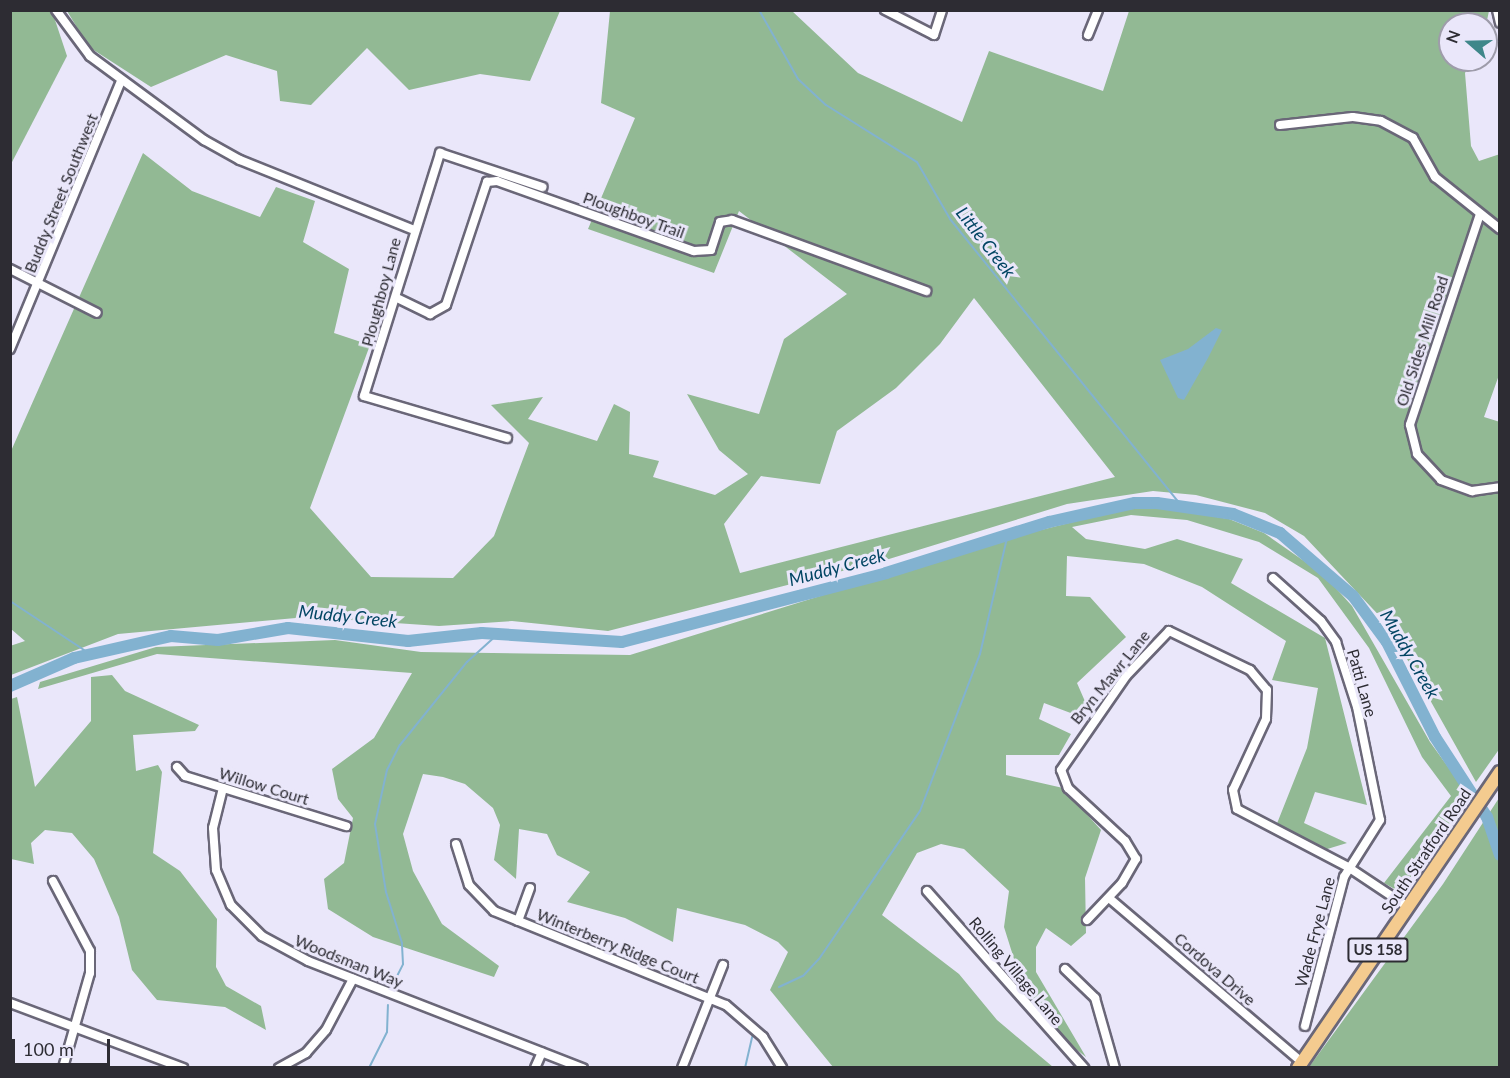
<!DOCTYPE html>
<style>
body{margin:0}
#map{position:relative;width:1510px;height:1078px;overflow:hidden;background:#eae7fa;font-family:Lato,sans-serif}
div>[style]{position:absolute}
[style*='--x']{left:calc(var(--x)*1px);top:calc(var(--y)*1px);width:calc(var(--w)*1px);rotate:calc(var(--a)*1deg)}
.forest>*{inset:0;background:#92b994}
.water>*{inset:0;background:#82b2d0}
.stream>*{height:2px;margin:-1px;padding:0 1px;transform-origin:1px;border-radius:1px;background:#82b2d0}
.river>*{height:12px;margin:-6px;padding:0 6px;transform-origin:6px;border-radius:6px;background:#82b2d0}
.roads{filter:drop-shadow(2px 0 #6a6778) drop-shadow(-2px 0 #6a6778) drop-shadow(0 2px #6a6778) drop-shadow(0 -2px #6a6778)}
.minor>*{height:8px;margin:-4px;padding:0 4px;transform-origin:4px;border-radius:4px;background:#fff}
.primary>*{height:12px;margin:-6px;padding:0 6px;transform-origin:6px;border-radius:6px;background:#f4cb8f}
span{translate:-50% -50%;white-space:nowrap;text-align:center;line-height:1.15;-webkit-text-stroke:6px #eae7fa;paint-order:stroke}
.shield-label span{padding:2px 4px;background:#eae7fa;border:2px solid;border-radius:4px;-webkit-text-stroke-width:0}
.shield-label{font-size:15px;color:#2d2c33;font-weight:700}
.street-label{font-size:16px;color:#2d2c33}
.water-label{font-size:18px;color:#024563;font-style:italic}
.frame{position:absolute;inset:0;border:12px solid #2d2c33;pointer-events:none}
.north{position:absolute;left:1438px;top:12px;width:60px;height:60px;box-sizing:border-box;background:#eae7fa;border:2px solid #9e9caa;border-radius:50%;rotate:290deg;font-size:16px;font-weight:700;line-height:24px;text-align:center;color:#2d2c33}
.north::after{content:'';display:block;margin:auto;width:21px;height:27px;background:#3f878a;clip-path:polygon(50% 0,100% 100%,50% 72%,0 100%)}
.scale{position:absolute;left:12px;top:1039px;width:98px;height:27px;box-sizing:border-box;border:3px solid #2d2c33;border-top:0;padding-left:8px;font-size:18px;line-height:21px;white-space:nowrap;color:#2d2c33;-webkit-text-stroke:4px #eae7fa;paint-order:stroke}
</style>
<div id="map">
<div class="forest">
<div style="clip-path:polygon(11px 10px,52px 11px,67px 56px,11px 164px)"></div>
<div style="clip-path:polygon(67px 11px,67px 10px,560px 11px,530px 81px,480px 74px,409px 90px,367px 48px,311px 105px,280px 101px,277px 71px,226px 55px,151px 87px,89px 47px)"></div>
<div style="clip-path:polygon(evenodd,610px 11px,792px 11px,858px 73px,962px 122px,989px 51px,1103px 91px,1129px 11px,1489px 11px,1486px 25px,1450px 24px,1450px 60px,1472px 60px,1465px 73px,1471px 146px,1479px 161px,1500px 154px,1499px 375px,1484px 417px,1500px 422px,1500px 748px,1476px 782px,1388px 625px,1304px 536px,1265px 513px,1196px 495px,1153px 491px,1067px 504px,889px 559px,608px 631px,512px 621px,439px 626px,307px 617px,118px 634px,11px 675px,10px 646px,25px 641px,11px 629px,11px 451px,143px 153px,192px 191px,260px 217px,276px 187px,315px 201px,303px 242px,349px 269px,334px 333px,370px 345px,310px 508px,371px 577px,453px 578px,494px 536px,529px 443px,491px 405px,543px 397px,528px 419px,597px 441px,614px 404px,630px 412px,629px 454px,659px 461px,653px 477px,715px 495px,748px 474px,719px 450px,687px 394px,759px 414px,784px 339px,847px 294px,739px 211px,714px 273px,588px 229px,635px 118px,601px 103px,610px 11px,974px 298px,1115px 477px,740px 573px,724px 524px,761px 476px,820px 484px,837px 431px,896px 388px,940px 344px,974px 298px)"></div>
<div style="clip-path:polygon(1141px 505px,1229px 519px,1264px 533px,1324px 575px,1352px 606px,1430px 742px,1469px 796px,1400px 892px,1384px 883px,1451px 796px,1422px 757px,1369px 648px,1318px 578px,1259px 542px,1187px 520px,1131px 515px,1072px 527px,1086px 539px,1145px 549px,1177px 539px,1243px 559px,1231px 583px,1325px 638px,1367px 805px,1315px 792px,1304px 823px,1347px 843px,1324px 850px,1276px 826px,1307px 748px,1318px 688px,1272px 680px,1286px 641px,1202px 587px,1144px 564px,1067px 556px,1066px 596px,1090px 597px,1126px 637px,1077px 683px,1087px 706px,1076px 715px,1044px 703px,1039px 719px,1071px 734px,1059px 755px,1006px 755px,1006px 775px,1063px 788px,1101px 830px,1085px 878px,1086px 933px,1071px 946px,1046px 928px,1036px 947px,1036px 972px,1086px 1057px,1054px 1032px,1025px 994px,1004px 927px,1009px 891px,964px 849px,941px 844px,917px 853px,882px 915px,959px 974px,997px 1020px,1053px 1067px,833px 1067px,770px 990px,788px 952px,778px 942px,745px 925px,677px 908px,673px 942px,625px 918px,567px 902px,590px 872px,557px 855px,547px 834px,519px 829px,516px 879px,494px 860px,500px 825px,493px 808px,465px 784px,443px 777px,423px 774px,403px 834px,413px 871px,442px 924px,499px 966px,494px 977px,373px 937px,328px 909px,324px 879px,344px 863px,353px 818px,338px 799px,332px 769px,374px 738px,412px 673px,157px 654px,38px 689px,40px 682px,156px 647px,335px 640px,421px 652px,630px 655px,1001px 540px)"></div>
<div style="clip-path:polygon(112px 675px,125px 691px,199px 725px,195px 731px,133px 735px,136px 771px,158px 765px,162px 772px,153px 853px,180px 871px,217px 919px,216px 967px,226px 986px,261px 1006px,266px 1030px,225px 1007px,157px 1000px,132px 970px,119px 917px,94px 859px,72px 833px,45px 830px,31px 843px,34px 864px,11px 859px,11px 699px,17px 697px,35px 787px,91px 721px,91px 677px)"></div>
<div style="clip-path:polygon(1499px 798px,1499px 1067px,1309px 1067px,1443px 884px)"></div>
</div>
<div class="water">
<div style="clip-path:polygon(1216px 328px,1222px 330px,1208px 358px,1184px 400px,1178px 398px,1160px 360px,1188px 349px)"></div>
</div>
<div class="stream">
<div style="--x:759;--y:10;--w:79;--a:60.5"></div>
<div style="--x:798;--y:79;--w:38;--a:43"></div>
<div style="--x:826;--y:105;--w:107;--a:32.1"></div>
<div style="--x:917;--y:162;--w:66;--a:59.9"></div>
<div style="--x:950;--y:219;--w:371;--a:51.1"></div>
<div style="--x:10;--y:601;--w:96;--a:33.5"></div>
<div style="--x:393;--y:984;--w:22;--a:-63"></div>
<div style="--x:403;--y:964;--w:21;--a:-93"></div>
<div style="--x:402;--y:943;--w:53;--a:-107.4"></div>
<div style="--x:386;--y:892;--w:69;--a:-99.2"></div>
<div style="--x:375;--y:824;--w:55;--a:-77.5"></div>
<div style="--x:387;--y:770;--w:28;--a:-63"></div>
<div style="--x:400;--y:745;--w:107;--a:-51.1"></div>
<div style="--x:467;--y:662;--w:42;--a:-42.1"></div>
<div style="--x:779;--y:987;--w:26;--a:-25"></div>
<div style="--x:803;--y:976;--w:23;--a:-47"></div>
<div style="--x:819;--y:959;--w:179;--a:-55.7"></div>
<div style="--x:920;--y:811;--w:168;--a:-69.1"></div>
<div style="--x:980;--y:654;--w:123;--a:-76.9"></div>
<div style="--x:369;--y:1068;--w:40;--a:-63.4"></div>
<div style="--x:387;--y:1032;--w:27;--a:-88"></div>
<div style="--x:745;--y:1068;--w:32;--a:-77"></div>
</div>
<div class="river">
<div style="--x:10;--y:686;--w:70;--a:-23.6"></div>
<div style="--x:74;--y:658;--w:99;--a:-12.8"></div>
<div style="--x:171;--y:636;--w:47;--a:4.9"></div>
<div style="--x:218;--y:640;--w:71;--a:-9.7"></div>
<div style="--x:288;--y:628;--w:121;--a:6.2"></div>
<div style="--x:408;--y:641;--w:74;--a:-6.2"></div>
<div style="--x:482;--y:633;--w:140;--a:3.7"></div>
<div style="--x:622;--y:642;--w:273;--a:-14.6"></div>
<div style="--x:886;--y:573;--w:171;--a:-17.4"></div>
<div style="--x:1049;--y:522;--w:88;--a:-12.5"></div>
<div style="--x:1135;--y:503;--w:22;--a:0"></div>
<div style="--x:1157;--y:503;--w:77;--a:8.2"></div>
<div style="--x:1233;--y:514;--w:51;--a:22"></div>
<div style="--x:1280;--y:533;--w:96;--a:40.8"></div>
<div style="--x:1353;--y:596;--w:57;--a:53.5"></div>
<div style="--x:1387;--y:642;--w:106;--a:63.2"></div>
<div style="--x:1435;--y:737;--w:95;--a:57"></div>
<div style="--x:1487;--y:817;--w:40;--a:71.1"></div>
</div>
<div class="roads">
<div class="minor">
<div style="--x:56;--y:10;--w:57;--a:53.5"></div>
<div style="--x:90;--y:56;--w:142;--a:36.4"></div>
<div style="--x:204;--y:140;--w:41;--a:29.1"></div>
<div style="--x:240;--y:160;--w:185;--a:21.9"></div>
<div style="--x:885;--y:10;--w:55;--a:27"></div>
<div style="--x:934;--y:35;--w:26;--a:-72"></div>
<div style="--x:1497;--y:10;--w:13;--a:77"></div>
<div style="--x:1088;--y:35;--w:27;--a:-68"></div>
<div style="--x:1280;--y:125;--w:73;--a:-6.3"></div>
<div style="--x:1353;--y:117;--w:28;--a:8"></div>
<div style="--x:1381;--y:121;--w:36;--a:28"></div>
<div style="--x:1413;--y:138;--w:45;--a:60.6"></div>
<div style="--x:1435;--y:177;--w:83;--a:38.7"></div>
<div style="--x:1480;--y:214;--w:222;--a:108.4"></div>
<div style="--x:1410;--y:425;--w:30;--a:76"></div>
<div style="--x:1417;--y:454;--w:35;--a:47"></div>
<div style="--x:1441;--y:480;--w:33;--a:20"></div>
<div style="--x:1472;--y:491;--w:28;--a:-8"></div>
<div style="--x:10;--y:269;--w:97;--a:26.8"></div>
<div style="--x:397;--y:298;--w:37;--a:26"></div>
<div style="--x:430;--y:314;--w:18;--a:-29"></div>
<div style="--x:446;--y:305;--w:130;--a:-71.6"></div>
<div style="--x:487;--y:182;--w:10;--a:-6"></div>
<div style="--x:497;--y:181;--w:209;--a:19.6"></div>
<div style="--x:694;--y:251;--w:17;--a:-3"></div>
<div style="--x:711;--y:250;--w:29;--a:-72"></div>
<div style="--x:720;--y:222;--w:12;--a:-9"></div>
<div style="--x:732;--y:220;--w:207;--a:20.1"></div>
<div style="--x:10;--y:349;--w:290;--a:-67.5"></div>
<div style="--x:507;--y:438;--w:149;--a:-163.6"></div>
<div style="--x:364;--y:396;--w:255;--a:-72.6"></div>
<div style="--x:440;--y:153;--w:108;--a:18.4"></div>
<div style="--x:1273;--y:578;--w:64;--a:41.9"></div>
<div style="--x:1321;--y:621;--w:26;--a:54"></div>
<div style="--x:1336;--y:642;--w:68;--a:72.1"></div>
<div style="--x:1357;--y:707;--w:115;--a:78.5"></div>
<div style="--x:1380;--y:820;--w:67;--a:122.3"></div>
<div style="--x:1344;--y:877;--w:154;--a:104.7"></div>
<div style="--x:177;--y:767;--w:12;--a:48"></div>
<div style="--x:185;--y:776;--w:169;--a:17.3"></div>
<div style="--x:223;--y:788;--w:41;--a:104"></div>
<div style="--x:213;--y:828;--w:42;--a:85.9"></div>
<div style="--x:216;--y:870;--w:38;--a:67"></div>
<div style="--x:231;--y:905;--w:44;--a:45"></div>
<div style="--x:262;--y:936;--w:52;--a:28.5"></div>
<div style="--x:308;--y:961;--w:295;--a:21.3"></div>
<div style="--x:456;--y:844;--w:43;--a:72.4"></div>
<div style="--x:469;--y:885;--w:36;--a:46"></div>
<div style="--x:494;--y:911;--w:250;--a:22.1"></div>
<div style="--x:726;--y:1005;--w:49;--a:40.9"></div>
<div style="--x:763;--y:1037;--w:36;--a:58"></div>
<div style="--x:53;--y:881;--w:79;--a:62.1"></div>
<div style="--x:90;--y:951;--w:22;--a:90"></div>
<div style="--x:90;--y:973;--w:99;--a:105.9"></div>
<div style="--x:927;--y:891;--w:237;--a:48.4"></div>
<div style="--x:1109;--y:898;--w:253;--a:40.4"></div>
<div style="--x:1087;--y:920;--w:51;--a:-46.6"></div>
<div style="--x:1122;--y:883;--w:28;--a:-60"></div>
<div style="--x:1136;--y:859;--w:21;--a:-121"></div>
<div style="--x:1125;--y:841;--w:78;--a:-137.1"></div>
<div style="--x:1068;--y:788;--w:19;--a:-111"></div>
<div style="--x:1061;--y:770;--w:114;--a:-55.3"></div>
<div style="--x:1126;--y:676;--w:62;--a:-46.3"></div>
<div style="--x:1169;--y:631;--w:90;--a:25.7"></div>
<div style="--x:1250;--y:670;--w:26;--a:50"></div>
<div style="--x:1267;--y:690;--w:29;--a:92"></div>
<div style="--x:1266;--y:719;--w:78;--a:114.9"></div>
<div style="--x:1233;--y:790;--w:19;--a:78"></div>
<div style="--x:1237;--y:809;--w:125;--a:27.6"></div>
<div style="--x:1348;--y:867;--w:72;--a:33.7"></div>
<div style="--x:518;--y:921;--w:35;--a:-70"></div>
<div style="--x:1065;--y:969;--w:42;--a:44"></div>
<div style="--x:1095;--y:998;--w:73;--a:74.1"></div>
<div style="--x:10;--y:1003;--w:185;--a:20.6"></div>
<div style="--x:279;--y:1068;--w:31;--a:-29"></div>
<div style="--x:306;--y:1053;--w:30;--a:-49"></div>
<div style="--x:326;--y:1030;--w:58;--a:-62.1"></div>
<div style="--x:535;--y:1068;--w:17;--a:-66"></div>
<div style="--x:682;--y:1068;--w:111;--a:-68.3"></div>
</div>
<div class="primary">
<div style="--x:1298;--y:1068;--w:358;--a:-55.7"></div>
</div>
</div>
<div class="shield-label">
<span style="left:1378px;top:950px">US 158</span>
</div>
<div class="street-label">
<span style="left:61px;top:193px;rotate:-68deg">Buddy Street Southwest</span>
<span style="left:634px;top:215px;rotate:20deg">Ploughboy Trail</span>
<span style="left:381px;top:292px;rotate:-75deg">Ploughboy Lane</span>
<span style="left:1422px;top:341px;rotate:-72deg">Old Sides Mill Road</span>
<span style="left:1110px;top:677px;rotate:-51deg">Bryn Mawr Lane</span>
<span style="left:1362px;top:683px;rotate:74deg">Patti Lane</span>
<span style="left:264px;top:786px;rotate:17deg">Willow Court</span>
<span style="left:1426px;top:851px;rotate:-56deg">South Stratford Road</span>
<span style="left:1315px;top:932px;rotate:-75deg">Wade Frye Lane</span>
<span style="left:618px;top:946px;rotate:22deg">Winterberry Ridge Court</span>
<span style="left:349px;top:961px;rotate:22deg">Woodsman Way</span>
<span style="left:1215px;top:969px;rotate:41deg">Cordova Drive</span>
<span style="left:1016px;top:971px;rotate:50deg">Rolling Village Lane</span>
</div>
<div class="water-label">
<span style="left:986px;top:242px;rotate:52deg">Little Creek</span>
<span style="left:837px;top:567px;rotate:-15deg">Muddy Creek</span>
<span style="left:348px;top:616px;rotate:6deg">Muddy Creek</span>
<span style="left:1410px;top:654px;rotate:60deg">Muddy Creek</span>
</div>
<div class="frame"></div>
<div class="north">N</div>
<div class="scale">100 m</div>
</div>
